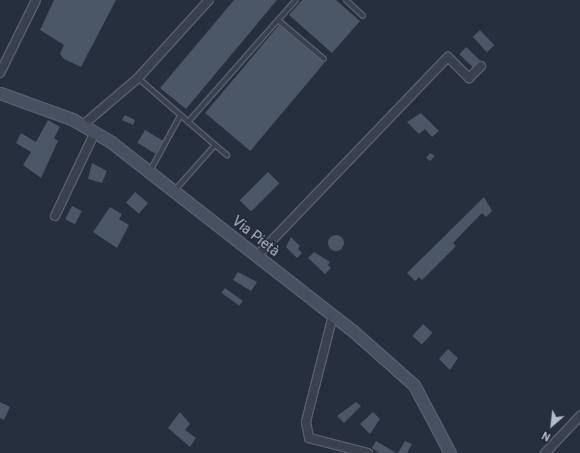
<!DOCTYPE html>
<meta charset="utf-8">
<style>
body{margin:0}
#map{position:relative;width:580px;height:453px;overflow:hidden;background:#252f3e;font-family:Roboto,sans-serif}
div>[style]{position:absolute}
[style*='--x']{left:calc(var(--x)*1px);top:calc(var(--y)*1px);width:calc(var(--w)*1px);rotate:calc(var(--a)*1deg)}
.building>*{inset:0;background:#4b5667;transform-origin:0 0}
.round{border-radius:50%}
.roads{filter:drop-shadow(1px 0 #575f6c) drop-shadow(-1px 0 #575f6c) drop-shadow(0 1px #575f6c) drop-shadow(0 -1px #575f6c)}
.lane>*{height:4px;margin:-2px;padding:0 2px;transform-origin:2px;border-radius:2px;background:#39414e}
.street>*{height:8px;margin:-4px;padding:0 4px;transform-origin:4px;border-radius:4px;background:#39414e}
.secondary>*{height:11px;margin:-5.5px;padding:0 5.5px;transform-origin:5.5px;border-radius:5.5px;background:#475061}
span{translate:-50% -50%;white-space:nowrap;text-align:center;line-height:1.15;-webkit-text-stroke:3px #1e2633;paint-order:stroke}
.street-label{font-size:14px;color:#b5bcc9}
.north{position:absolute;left:532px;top:405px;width:40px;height:40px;-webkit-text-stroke:3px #1e2633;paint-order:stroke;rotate:208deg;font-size:11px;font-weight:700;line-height:16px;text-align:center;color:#b5bcc9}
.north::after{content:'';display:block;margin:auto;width:14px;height:18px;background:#b5bcc9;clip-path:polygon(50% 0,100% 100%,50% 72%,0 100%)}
</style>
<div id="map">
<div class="building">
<div style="clip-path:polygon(54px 0,116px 0,81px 67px,64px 59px,60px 54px,64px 45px,40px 30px)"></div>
<div style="clip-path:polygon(234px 0,277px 0,186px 109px,160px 88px)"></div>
<div style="clip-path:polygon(302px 0,336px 0,360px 21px,332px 53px,289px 15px)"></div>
<div style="left:279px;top:25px;width:59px;height:115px;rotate:40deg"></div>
<div style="left:480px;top:30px;width:21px;height:10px;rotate:47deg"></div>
<div style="left:466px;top:47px;width:19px;height:10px;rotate:43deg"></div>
<div style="clip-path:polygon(421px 113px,439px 131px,432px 137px,425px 129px,419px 134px,407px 122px)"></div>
<div style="clip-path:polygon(125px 115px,135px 120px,133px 125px,122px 120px)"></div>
<div style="clip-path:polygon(48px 120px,60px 127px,54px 138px,58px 141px,41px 178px,23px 165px,31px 152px,16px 143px,21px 133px,36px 142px)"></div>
<div style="left:145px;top:130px;width:21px;height:15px;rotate:31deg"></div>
<div style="clip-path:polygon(430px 153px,435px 156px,430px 161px,426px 158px)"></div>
<div style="clip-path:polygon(92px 163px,107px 171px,102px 183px,88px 179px)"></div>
<div style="left:268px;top:172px;width:16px;height:40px;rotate:45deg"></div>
<div style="left:135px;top:192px;width:17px;height:14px;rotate:40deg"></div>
<div style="clip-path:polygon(484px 197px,492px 211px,486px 217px,482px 213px,453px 243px,456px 246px,422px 280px,419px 277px,415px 281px,407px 273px)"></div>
<div style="left:72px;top:206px;width:11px;height:15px;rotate:27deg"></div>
<div style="clip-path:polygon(110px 207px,122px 214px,119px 219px,129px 225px,117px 248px,93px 232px)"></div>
<div class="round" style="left:328px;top:235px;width:16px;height:16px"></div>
<div style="clip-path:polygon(291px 237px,300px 246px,298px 249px,302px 253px,297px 258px,286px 247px)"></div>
<div style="clip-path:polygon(314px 252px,330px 262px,328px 265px,331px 268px,325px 274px,308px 258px)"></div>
<div style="clip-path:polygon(238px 272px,257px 282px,251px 291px,233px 280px)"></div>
<div style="left:225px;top:288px;width:22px;height:6px;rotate:36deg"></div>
<div style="left:423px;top:324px;width:13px;height:16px;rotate:42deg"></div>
<div style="clip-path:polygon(448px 349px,458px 358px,450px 370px,439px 359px)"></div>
<div style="clip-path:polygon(0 402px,10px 407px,4px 420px,0 418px)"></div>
<div style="clip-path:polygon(356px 402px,361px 406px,344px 423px,337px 416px)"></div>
<div style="clip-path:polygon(180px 412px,190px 424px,185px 430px,196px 438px,190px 447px,168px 428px)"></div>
<div style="clip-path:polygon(373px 412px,380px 419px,370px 434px,360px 424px)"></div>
<div style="clip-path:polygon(376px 441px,396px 453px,379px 453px,372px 448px)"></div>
<div style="clip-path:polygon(405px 441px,412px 444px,407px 453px,398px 453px)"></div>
</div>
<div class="roads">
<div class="lane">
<div style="--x:346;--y:0;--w:23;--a:43"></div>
<div style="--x:278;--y:20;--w:27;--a:-48"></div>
<div style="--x:138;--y:78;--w:102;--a:41"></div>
<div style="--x:215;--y:145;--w:60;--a:131.6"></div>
<div style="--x:188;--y:122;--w:136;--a:-48.6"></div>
<div style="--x:278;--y:20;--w:60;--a:40.3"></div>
<div style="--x:215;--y:145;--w:16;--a:40"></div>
<div style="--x:150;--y:171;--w:63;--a:-61.4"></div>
</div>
<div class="street">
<div style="--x:0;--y:73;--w:81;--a:-63.7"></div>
<div style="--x:83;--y:125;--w:72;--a:-40.5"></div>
<div style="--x:138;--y:78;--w:105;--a:-47.7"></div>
<div style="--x:55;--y:216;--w:93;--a:-64.5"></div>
<div style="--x:257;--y:256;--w:276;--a:-46.2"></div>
<div style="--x:448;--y:57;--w:30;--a:45"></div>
<div style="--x:469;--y:78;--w:17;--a:-45"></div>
<div style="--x:333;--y:315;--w:110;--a:104.2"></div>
<div style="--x:306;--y:422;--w:16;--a:79"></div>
<div style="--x:309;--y:438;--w:61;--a:14.3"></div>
<div style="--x:545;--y:453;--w:51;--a:-46.6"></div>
</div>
<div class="secondary">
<div style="--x:0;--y:93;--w:77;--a:19.9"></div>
<div style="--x:72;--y:119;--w:45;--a:30.5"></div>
<div style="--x:111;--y:142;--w:306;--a:38"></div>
<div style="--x:352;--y:330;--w:83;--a:41.6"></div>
<div style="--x:414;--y:385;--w:77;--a:62.1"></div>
</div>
</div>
<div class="street-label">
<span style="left:256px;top:236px;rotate:38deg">Via Pietà</span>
</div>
<div class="north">N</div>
</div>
